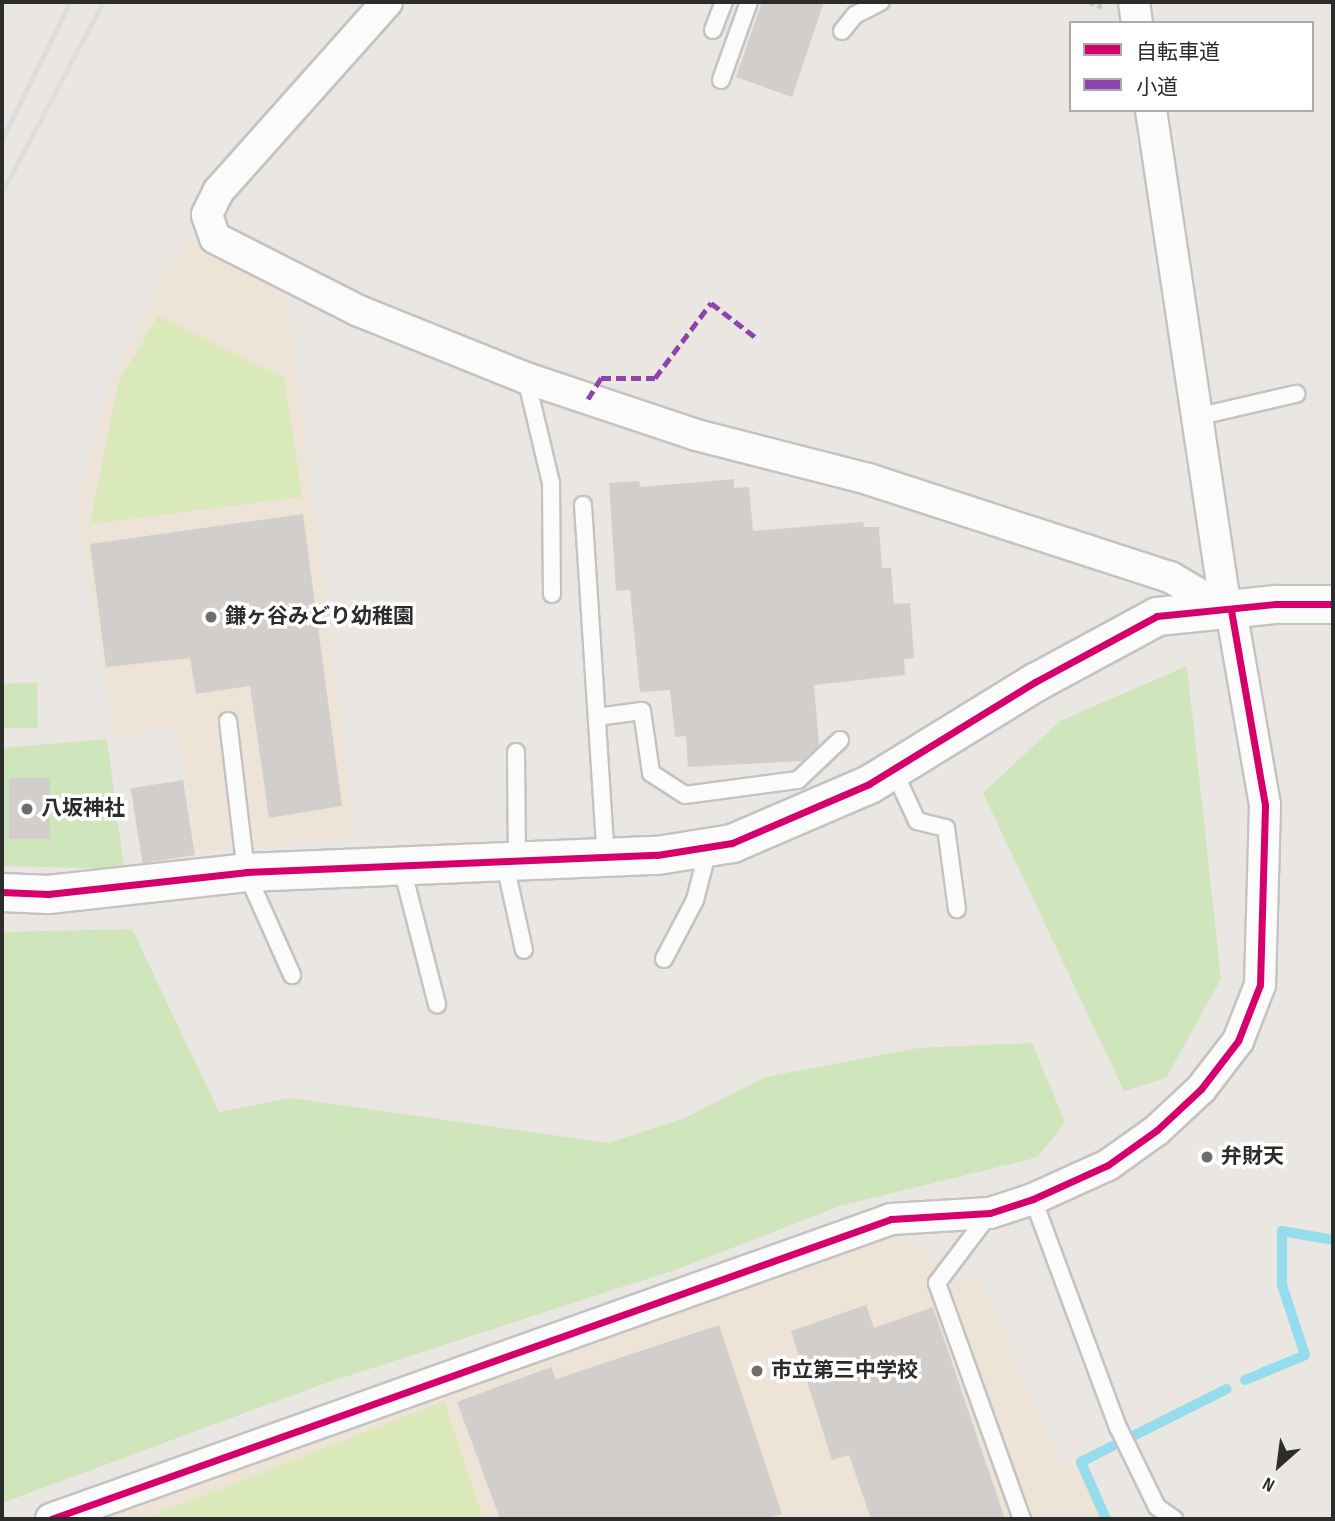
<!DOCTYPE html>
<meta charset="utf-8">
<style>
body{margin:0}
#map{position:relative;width:1335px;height:1521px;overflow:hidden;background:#eae6e2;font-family:"Sofia Sans Condensed","Noto Sans JP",sans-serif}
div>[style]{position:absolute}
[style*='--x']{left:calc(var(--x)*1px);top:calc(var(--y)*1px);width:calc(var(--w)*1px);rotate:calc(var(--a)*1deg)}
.education>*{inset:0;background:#ede4d7}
.green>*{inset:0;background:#cfe5bb;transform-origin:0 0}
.pitch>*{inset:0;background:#dae9b9}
.stream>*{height:10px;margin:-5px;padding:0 5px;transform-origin:5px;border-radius:5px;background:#95dcec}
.building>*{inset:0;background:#d1cecb;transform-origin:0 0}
.path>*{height:4.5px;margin-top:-2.25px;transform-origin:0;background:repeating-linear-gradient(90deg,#c8c8c7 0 5px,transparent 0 8.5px)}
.roads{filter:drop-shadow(2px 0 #c4c3c3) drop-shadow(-2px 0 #c4c3c3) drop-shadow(0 2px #c4c3c3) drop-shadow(0 -2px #c4c3c3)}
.service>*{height:16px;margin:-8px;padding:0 8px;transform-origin:8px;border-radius:8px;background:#fcfbfb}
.minor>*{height:30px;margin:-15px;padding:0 15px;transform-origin:15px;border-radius:15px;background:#fcfbfb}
.tertiary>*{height:37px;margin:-18.5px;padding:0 18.5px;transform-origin:18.5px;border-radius:18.5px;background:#fcfbfb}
.rail>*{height:5px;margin:-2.5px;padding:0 2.5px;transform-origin:2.5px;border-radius:2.5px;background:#dededf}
.quiet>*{height:5px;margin-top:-2.5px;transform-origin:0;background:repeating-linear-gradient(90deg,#8e44ad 0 10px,transparent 0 15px)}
.cycleway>*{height:7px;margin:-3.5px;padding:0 3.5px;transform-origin:3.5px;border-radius:3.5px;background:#d6006c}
.dots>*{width:19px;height:19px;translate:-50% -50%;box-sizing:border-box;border:4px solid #fff;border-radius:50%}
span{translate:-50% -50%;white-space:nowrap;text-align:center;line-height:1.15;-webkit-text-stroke:7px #fff;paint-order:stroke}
.poi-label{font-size:21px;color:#2c2c2c;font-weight:700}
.left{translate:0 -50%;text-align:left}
.frame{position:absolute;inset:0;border:4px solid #2c2c2c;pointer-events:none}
.legend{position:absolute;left:1069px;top:21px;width:245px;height:91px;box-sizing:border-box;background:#fff;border:2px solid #ababab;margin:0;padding:9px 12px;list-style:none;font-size:21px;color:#2c2c2c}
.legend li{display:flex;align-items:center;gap:14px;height:35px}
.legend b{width:35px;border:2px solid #ababab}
.north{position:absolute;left:1244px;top:1430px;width:70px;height:70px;-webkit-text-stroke:5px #fff;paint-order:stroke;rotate:208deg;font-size:19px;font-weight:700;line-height:28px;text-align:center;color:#2c2c2c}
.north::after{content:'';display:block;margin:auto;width:24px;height:32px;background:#2c2c2c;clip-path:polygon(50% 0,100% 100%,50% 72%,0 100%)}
</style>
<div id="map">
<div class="education">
<div style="clip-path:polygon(186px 239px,287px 293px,356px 838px,197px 852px,178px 727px,114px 735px,76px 507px,110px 380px)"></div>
<div style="clip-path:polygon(891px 1229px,961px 1280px,976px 1273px,1062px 1466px,1082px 1463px,1105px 1519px,83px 1519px)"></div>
</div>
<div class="green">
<div style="clip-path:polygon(1187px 666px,1221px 979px,1166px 1078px,1124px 1091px,983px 793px,1060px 721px)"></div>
<div style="left:37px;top:683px;width:45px;height:35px;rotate:89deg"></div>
<div style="clip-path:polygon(107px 739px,124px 869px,2px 866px,2px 748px)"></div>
<div style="clip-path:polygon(132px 929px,219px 1112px,290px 1098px,608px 1143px,685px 1118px,765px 1077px,919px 1048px,1032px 1043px,1065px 1122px,1038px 1157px,840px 1206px,678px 1269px,323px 1384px,2px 1503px,2px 932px)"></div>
</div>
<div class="pitch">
<div style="clip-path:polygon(158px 316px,284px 377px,302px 497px,90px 524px,118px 383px)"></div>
<div style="clip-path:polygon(444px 1401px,483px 1519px,144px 1519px)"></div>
</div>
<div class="stream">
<div style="--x:1245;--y:1380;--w:65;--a:-22.6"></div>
<div style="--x:1305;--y:1355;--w:74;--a:-108.2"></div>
<div style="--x:1282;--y:1285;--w:54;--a:-90"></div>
<div style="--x:1282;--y:1231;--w:52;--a:10"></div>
<div style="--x:1131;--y:1437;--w:107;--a:-26.6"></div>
<div style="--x:1106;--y:1519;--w:62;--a:-113.7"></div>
<div style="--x:1081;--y:1462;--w:35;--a:-27"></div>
</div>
<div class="building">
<div style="clip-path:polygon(762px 2px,824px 2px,792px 97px,736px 77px)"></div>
<div style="clip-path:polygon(734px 479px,734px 488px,749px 487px,753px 531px,863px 522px,864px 527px,879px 527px,882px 568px,891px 568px,894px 604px,910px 603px,914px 658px,904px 659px,905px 675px,814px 685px,819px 745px,803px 761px,688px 767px,686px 736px,675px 737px,670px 690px,640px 692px,630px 590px,616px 591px,609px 483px,639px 481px,640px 487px)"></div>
<div style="clip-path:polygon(303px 514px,342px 806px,269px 818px,250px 686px,196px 694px,190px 658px,106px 667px,90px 544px)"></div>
<div style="left:9px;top:778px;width:41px;height:61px"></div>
<div style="left:183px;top:780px;width:76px;height:53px;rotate:81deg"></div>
<div style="clip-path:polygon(866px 1305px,874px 1328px,933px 1307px,1005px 1519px,871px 1519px,849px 1455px,832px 1460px,791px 1331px)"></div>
<div style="clip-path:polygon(719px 1325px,782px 1514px,765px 1519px,500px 1519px,457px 1402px,551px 1367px,556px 1379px)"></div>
</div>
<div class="path">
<div style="--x:1090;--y:2;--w:13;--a:23"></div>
</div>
<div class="roads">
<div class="service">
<div style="--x:713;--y:30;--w:30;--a:-69"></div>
<div style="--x:842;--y:31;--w:21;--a:-51"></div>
<div style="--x:855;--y:15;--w:29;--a:-27"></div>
<div style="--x:721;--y:80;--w:83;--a:-70.3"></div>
<div style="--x:526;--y:378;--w:108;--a:76.6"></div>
<div style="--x:551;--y:483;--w:111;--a:89.5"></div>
<div style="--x:1196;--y:417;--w:103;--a:-13"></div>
<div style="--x:583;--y:505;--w:353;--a:86.3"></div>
<div style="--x:597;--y:717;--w:45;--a:-7.6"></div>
<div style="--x:642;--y:711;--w:63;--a:81.7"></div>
<div style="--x:651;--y:773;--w:40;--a:32.9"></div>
<div style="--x:685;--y:795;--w:114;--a:-7.6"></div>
<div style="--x:798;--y:780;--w:58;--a:-43.6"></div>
<div style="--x:228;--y:721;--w:152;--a:83.2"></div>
<div style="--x:246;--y:872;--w:113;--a:65.9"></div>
<div style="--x:516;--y:752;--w:108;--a:89.5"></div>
<div style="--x:893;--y:769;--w:57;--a:65.2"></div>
<div style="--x:917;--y:821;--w:30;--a:14"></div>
<div style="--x:946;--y:828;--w:82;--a:82.3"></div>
<div style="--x:504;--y:860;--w:92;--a:77.5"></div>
<div style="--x:401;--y:864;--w:145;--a:75.6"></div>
<div style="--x:664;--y:959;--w:67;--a:-62.3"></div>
<div style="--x:695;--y:900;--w:56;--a:-75.5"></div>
<div style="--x:1033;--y:1199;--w:243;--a:69.6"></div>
<div style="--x:1118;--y:1427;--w:89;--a:64"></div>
<div style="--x:1157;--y:1507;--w:21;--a:35"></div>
<div style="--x:990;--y:1213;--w:88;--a:127.1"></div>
<div style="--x:937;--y:1283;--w:251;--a:70.2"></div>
</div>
<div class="minor">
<div style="--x:387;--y:2;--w:254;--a:131.7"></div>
<div style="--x:218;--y:192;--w:25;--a:116"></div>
<div style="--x:207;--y:215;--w:24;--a:71"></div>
<div style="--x:215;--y:238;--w:161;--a:26.9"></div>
<div style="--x:359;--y:311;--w:180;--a:21.9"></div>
<div style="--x:526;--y:378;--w:179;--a:18.5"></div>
<div style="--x:696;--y:435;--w:178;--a:14.3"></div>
<div style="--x:868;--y:479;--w:318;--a:18"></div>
<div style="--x:1170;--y:577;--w:65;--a:30.5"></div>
<div style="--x:1134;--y:2;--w:21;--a:82"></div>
<div style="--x:1151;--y:110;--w:506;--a:81.47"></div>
<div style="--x:51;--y:1519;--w:892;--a:-19.65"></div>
<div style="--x:891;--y:1219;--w:99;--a:-3.5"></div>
<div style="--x:990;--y:1213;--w:45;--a:-18"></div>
<div style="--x:1033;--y:1199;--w:82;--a:-24.4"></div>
<div style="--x:1108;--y:1165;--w:60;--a:-35.5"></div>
<div style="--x:1157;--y:1130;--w:60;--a:-43"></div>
<div style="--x:1201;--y:1089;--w:61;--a:-52.4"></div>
<div style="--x:1238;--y:1041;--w:60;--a:-68.6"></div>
<div style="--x:1260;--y:985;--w:180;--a:-88.4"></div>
<div style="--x:1265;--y:805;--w:198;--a:-99.9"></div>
</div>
<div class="tertiary">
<div style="--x:2;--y:892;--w:46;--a:2.5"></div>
<div style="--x:48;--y:894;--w:199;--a:-6.3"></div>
<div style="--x:246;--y:872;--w:411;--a:-2.4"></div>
<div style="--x:657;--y:855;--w:76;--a:-9.1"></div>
<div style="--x:732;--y:843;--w:149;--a:-23.3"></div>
<div style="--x:869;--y:784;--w:195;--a:-31.6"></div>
<div style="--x:1035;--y:682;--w:139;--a:-28.4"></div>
<div style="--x:1157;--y:616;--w:120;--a:-5.8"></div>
<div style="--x:1276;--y:604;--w:57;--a:0"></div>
</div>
</div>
<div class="rail">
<div style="--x:2;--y:139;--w:153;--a:-63.6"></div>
<div style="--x:2;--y:192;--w:215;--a:-62"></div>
</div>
<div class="quiet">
<div style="--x:588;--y:399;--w:25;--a:-58"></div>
<div style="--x:601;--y:378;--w:54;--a:0"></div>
<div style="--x:655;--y:378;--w:94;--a:-53.3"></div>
<div style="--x:711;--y:303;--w:59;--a:37.5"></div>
</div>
<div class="cycleway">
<div style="--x:2;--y:892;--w:46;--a:2.5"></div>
<div style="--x:48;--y:894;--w:199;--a:-6.3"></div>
<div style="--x:246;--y:872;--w:411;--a:-2.4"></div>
<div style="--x:657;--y:855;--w:76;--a:-9.1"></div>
<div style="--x:732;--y:843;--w:149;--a:-23.3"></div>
<div style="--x:869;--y:784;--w:195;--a:-31.6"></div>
<div style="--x:1035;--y:682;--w:139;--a:-28.4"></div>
<div style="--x:1157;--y:616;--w:120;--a:-5.8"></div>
<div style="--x:1276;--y:604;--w:57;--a:0"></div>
<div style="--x:51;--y:1519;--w:892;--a:-19.65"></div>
<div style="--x:891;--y:1219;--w:99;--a:-3.5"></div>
<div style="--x:990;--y:1213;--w:45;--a:-18"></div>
<div style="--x:1033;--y:1199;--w:82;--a:-24.4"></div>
<div style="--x:1108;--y:1165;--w:60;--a:-35.5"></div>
<div style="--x:1157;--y:1130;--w:60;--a:-43"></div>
<div style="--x:1201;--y:1089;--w:61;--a:-52.4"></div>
<div style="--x:1238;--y:1041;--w:60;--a:-68.6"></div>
<div style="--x:1260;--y:985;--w:180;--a:-88.4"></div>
<div style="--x:1265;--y:805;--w:198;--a:-99.9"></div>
</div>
<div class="dots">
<div style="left:211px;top:617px;background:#6e6d6c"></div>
<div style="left:27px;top:809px;background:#6e6d6c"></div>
<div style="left:1207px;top:1157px;background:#6e6d6c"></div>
<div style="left:757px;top:1371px;background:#6e6d6c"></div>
</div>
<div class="poi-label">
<span class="left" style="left:225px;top:617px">鎌ヶ谷みどり幼稚園</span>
<span class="left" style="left:41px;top:809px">八坂神社</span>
<span class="left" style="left:1221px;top:1157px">弁財天</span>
<span class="left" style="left:771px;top:1371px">市立第三中学校</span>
</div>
<div class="frame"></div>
<ul class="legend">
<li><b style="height:9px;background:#d6006c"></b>自転車道</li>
<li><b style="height:9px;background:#8e44ad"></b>小道</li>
</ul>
<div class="north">N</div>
</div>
